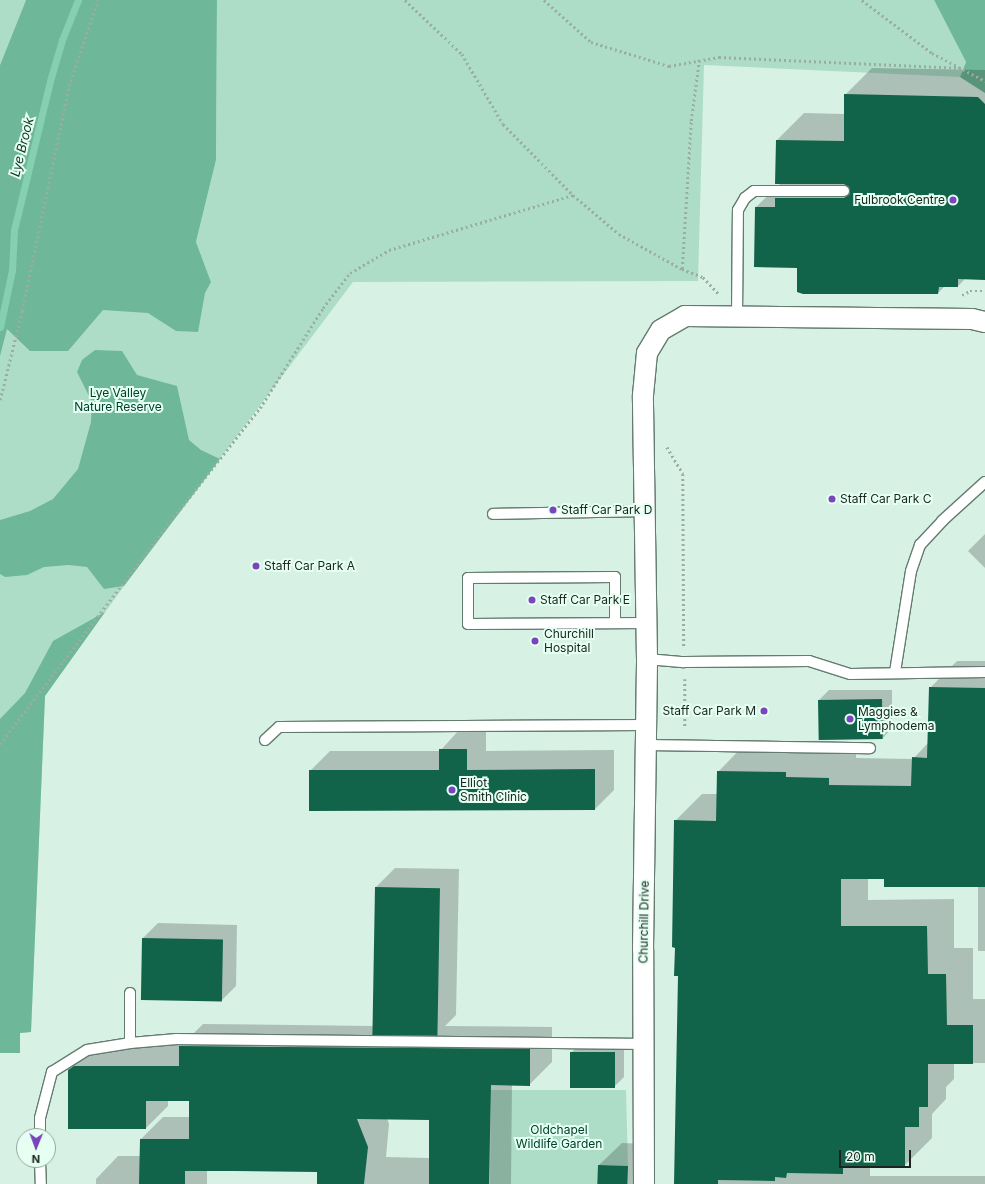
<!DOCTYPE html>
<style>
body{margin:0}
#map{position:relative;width:985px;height:1184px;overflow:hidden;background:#d8f1e5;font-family:Inter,sans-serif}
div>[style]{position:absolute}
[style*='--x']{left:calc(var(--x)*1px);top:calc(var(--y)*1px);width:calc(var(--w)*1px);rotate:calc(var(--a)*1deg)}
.green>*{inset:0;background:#adddc7}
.forest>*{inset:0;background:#6eb899}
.shadow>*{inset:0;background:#0003}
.stream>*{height:7px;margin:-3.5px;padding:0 3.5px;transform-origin:3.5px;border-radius:3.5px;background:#85d0b0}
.building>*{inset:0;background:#116449;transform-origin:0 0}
.path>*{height:2.5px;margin-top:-1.25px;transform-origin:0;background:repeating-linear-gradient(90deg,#99ada3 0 2px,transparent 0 5px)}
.roads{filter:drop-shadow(1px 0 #647b70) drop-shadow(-1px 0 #647b70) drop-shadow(0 1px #647b70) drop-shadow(0 -1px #647b70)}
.lane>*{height:10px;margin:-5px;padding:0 5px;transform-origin:5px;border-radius:5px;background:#fff}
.street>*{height:20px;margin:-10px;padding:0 10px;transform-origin:10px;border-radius:10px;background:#fff}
.dots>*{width:11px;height:11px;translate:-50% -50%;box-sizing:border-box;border:2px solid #e5fff2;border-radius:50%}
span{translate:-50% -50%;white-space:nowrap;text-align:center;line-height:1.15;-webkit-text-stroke:4px #e5fff2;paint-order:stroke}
.poi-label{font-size:12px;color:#1b2420}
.right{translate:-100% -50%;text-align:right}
.left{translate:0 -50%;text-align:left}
.park-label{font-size:12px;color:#00402c}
.street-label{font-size:12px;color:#1b2420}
.water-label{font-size:13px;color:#113326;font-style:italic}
.north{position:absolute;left:16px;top:1128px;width:40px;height:40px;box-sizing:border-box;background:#e5fff2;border:1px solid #94a79e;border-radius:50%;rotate:181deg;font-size:11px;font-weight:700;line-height:16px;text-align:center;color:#1b2420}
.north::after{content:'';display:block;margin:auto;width:14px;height:18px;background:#7845bd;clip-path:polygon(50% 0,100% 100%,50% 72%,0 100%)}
.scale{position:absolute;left:839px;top:1150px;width:72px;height:18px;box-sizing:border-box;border:2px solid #1b2420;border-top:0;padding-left:5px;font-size:12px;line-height:14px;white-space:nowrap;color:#1b2420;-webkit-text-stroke:3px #e5fff2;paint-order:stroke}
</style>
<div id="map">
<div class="green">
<div style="clip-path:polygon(0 0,26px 0,0 65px)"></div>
<div style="clip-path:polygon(217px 0,934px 0,966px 62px,960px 77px,704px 65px,698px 281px,353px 282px,124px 586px,45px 696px,31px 1032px,20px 1033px,20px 1053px,0 1053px,0 313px,211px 282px,196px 242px,216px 160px)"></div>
<div style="clip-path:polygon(491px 1090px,626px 1090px,628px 1166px,598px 1165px,598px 1184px,490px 1184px)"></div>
</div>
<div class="forest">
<div style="clip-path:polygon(26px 0,217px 0,216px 160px,196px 242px,211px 282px,205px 293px,198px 332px,176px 331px,148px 313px,103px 310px,68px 351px,30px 351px,7px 329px,0 356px,0 65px)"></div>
<div style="clip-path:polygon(934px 0,985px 0,985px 93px,960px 77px,966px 62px)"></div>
<div style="clip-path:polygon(95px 350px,122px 351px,137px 375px,177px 386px,189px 440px,201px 450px,220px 459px,124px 586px,104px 589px,87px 567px,69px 565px,44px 567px,27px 575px,5px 577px,0 574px,0 520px,30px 511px,53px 499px,78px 469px,91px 422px,92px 402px,77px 372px,82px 360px)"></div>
<div style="clip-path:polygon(105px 612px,45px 696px,31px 1032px,20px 1033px,20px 1053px,0 1053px,0 719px,25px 693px,53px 641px)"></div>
</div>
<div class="shadow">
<div style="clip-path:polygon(872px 68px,985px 70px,985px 279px,966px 278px,958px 286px,945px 286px,938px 293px,798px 267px,756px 207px,780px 184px,777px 140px,804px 113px,845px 114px,845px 95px)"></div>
<div style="clip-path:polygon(985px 534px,985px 568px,968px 551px)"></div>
<div style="clip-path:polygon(957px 661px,985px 661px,985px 951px,978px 951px,978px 886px,868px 878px,868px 900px,954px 899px,954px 948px,973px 948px,973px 999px,985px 999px,985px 1063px,954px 1063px,954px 1079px,946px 1087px,946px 1099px,932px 1114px,932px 1138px,905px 1165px,870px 1165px,870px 1176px,985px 1176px,985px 1184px,675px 1184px,679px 975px,675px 821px,702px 794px,718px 794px,718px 772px,745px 744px,856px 751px,856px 758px,913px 759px,929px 742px,930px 688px)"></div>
<div style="clip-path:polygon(829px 690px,892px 690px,892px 728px,883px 738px,819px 700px)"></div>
<div style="clip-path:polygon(459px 730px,486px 730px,486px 751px,614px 750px,614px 790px,595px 809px,310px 771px,330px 751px,440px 751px)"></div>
<div style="clip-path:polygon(evenodd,395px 868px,459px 869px,456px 1015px,445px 1026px,552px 1027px,552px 1062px,529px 1085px,512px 1085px,511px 1184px,318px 1184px,318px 1171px,207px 1171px,207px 1184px,96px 1184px,96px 1179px,118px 1156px,141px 1156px,141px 1139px,163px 1117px,190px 1117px,190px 1100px,168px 1100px,168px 1106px,146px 1128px,69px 1070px,97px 1044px,183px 1044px,203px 1024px,374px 1026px,376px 887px,395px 868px,387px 1118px,430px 1119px,430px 1158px,386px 1157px,389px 1124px,387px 1118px)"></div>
<div style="clip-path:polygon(158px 923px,237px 925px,236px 986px,221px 1001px,143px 938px)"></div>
<div style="clip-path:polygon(581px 1043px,624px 1043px,624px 1077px,614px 1087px,571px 1053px)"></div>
<div style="clip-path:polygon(622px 1143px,650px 1144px,650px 1184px,599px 1184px,599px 1165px)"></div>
</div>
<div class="stream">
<div style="--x:0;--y:327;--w:58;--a:-78.1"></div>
<div style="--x:12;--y:270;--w:40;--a:-87.1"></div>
<div style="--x:14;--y:230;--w:153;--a:-76.4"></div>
<div style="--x:50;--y:81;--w:43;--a:-73.7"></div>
<div style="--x:62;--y:40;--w:43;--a:-68.2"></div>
</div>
<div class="building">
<div style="clip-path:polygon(844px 94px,978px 97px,985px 104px,985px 280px,958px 279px,958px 287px,939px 287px,938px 294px,803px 294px,797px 292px,797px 268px,754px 267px,755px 207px,775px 207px,775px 198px,844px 198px,850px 194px,849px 187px,844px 184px,775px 184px,776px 140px,844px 141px)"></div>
<div style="clip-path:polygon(929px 687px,985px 688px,985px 887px,884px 887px,884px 879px,841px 879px,841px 926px,927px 926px,928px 974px,946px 974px,947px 1025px,973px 1025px,973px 1064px,928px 1064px,928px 1107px,919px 1107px,919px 1127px,905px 1127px,905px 1166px,843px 1166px,843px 1174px,787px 1173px,786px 1178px,775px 1177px,775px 1181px,718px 1180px,718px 1184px,674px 1184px,678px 976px,674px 976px,675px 948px,672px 947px,674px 820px,716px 821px,717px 771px,786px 772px,786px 777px,829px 778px,829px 785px,911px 786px,912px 757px,927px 758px)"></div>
<div style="left:882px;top:699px;width:40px;height:64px;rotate:89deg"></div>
<div style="clip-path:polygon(439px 749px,467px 749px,467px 770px,595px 769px,595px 810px,309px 811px,309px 770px,439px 770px)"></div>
<div style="left:375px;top:887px;width:65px;height:148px;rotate:1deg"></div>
<div style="left:142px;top:938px;width:81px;height:62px;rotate:1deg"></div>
<div style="clip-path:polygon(179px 1046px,530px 1049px,530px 1086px,491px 1085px,489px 1184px,429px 1184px,429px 1120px,357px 1119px,368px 1147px,364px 1184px,317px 1184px,317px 1172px,234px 1171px,185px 1171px,185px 1184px,139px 1184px,140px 1139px,189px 1139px,189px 1101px,146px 1101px,146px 1129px,68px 1129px,68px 1070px,74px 1066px,179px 1066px)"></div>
<div style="left:615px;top:1052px;width:36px;height:45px;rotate:90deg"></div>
<div style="left:598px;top:1165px;width:30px;height:19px;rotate:2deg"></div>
</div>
<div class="path">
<div style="--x:405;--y:0;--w:79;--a:43.5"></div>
<div style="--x:462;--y:54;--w:81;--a:59.6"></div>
<div style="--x:503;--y:124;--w:100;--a:45.4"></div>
<div style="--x:573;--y:195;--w:60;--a:40.3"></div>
<div style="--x:619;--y:234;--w:72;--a:29.1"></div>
<div style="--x:682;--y:269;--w:22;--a:21"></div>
<div style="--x:703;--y:277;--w:23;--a:47"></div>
<div style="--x:544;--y:0;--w:63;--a:41.8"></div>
<div style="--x:591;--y:42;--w:82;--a:17.1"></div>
<div style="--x:669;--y:66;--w:51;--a:-10.2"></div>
<div style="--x:719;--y:57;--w:245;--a:2.6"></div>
<div style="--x:862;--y:0;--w:88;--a:37.1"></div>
<div style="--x:932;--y:53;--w:60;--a:27.8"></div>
<div style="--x:682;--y:269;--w:148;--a:-86.5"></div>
<div style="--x:691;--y:121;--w:61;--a:-82.4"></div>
<div style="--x:962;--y:295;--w:9;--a:-27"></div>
<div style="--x:970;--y:291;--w:15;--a:0"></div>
<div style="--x:0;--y:400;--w:92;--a:-76.1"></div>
<div style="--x:22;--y:311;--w:230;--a:-78.2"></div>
<div style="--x:69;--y:86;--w:91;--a:-71.4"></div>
<div style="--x:667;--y:447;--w:31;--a:59"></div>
<div style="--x:683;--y:474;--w:172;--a:89.7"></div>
<div style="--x:685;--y:679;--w:49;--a:90"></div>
<div style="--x:0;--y:744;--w:260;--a:-52.6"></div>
<div style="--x:158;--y:537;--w:164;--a:-51.7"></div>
<div style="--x:260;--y:408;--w:118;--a:-57.8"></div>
<div style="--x:323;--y:308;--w:44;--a:-52.4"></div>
<div style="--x:350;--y:273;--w:45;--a:-30.5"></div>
<div style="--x:389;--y:250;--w:192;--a:-16.6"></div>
</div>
<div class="roads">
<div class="lane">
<div style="--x:737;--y:318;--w:108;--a:-89.5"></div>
<div style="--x:738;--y:210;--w:14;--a:-60"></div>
<div style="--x:745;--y:198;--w:11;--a:-38"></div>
<div style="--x:754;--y:191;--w:90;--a:0"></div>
<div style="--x:493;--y:514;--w:153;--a:-1.1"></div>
<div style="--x:615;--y:623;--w:46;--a:-90"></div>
<div style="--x:615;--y:577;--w:147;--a:179.6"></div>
<div style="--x:468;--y:578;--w:46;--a:90"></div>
<div style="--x:468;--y:624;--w:179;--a:-0.3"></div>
<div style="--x:647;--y:659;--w:37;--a:5"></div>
<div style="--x:684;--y:662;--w:125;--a:-0.5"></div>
<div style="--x:809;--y:661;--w:43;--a:17.6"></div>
<div style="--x:850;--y:674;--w:135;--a:-0.8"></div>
<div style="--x:895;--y:672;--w:102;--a:-81"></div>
<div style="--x:911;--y:571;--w:28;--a:-71"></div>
<div style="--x:920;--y:545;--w:33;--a:-47"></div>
<div style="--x:942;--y:521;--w:58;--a:-42.2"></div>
<div style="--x:265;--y:740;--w:19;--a:-43"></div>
<div style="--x:279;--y:727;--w:366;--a:-0.3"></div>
<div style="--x:646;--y:745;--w:224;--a:0.8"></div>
<div style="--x:130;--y:993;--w:50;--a:90"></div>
<div style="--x:40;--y:1136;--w:18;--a:-90"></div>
<div style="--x:40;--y:1118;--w:48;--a:-75.4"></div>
<div style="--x:52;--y:1072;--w:41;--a:-32.2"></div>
<div style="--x:87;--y:1050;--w:44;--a:-9.2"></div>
<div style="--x:130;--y:1043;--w:47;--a:-4.9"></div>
<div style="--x:177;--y:1039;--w:466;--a:0.6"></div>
<div style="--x:40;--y:1160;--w:24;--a:88"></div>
</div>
<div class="street">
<div style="--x:644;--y:1184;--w:235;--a:-90.2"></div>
<div style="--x:643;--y:949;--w:290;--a:-89.2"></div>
<div style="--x:647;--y:659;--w:264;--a:-90.9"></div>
<div style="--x:643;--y:395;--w:42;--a:-84.6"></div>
<div style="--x:647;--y:353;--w:27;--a:-59"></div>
<div style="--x:661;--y:330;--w:28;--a:-30"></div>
<div style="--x:685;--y:316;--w:287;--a:0.6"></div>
<div style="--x:972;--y:319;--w:13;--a:13"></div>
</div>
</div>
<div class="dots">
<div style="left:953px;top:200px;background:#7845bd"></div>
<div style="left:832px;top:499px;background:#7845bd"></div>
<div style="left:553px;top:510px;background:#7845bd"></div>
<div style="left:256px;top:566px;background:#7845bd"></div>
<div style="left:532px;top:600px;background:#7845bd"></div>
<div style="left:535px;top:641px;background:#7845bd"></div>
<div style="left:764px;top:711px;background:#7845bd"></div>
<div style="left:850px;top:719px;background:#7845bd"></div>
<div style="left:452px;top:790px;background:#7845bd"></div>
</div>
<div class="poi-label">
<span class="right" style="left:945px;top:200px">Fulbrook Centre</span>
<span class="left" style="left:840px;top:499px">Staff Car Park C</span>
<span class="left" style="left:561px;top:510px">Staff Car Park D</span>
<span class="left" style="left:264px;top:566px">Staff Car Park A</span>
<span class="left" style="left:540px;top:600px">Staff Car Park E</span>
<span class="left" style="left:544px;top:641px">Churchill<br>Hospital</span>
<span class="right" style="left:756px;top:711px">Staff Car Park M</span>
<span class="left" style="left:858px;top:719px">Maggies &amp;<br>Lymphodema</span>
<span class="left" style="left:460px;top:790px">Elliot<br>Smith Clinic</span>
</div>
<div class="park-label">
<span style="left:118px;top:400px">Lye Valley<br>Nature Reserve</span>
<span style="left:559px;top:1137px">Oldchapel<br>Wildlife Garden</span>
</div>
<div class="street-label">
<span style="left:644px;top:922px;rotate:-89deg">Churchill Drive</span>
</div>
<div class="water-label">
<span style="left:22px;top:147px;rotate:-76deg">Lye Brook</span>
</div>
<div class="north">N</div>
<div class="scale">20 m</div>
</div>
